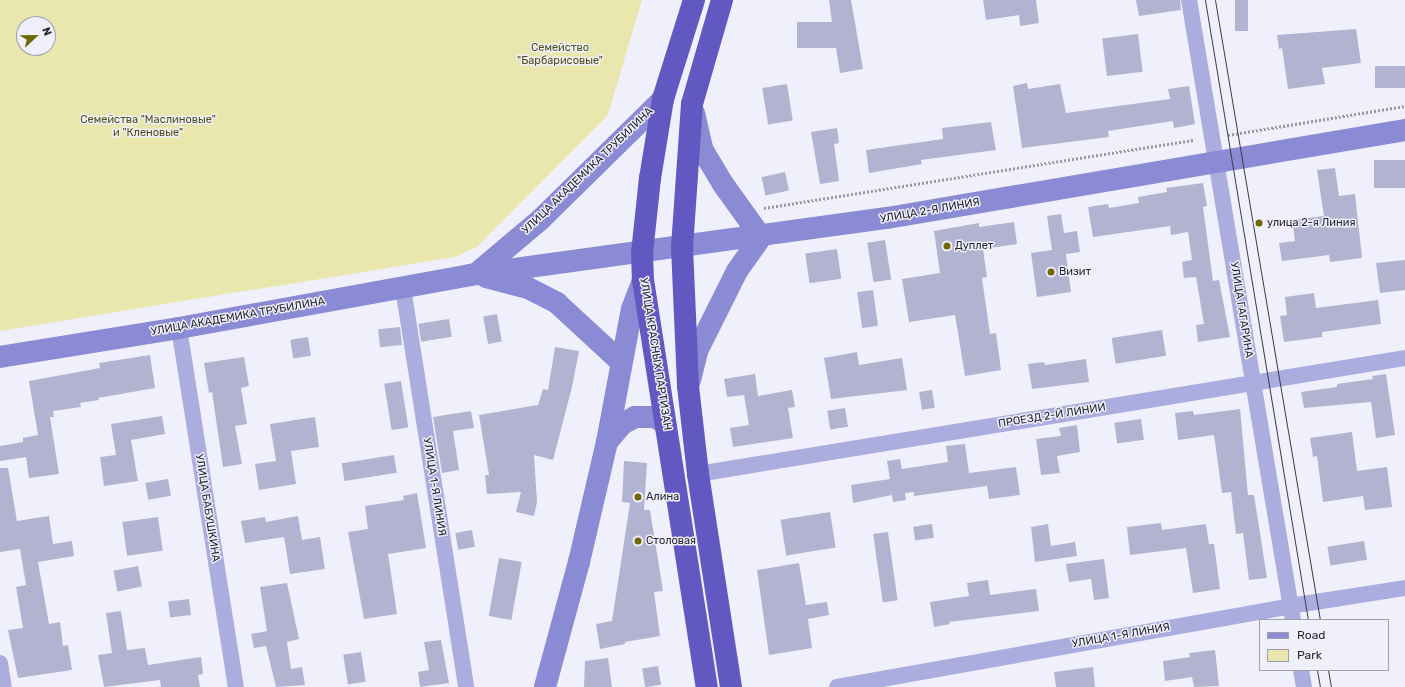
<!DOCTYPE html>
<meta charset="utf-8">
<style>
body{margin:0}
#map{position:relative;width:1405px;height:687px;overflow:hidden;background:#f0f0fd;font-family:Rubik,sans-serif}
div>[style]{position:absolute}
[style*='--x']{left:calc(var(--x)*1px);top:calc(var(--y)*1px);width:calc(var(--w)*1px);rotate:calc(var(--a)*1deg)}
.green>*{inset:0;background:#e9e7ae}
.building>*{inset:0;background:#b2b3d1;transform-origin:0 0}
.path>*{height:2.5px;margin-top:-1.25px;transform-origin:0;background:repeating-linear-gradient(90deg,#9898a5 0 2px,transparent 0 4px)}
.street>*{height:16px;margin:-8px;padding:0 8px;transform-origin:8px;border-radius:8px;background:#acaddf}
.secondary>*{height:22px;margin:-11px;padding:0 11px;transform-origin:11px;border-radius:11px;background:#8b8ad4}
.highway>*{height:22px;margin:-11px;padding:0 11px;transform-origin:11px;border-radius:11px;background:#6258c2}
.tram>*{height:1px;margin:-0.5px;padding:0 0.5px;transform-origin:0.5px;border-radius:0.5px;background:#3b3b48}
.dots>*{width:11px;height:11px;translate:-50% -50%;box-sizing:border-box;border:2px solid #f0f0fd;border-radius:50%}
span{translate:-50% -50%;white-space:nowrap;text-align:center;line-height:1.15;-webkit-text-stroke:3px #f0f0fd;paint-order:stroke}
.park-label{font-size:11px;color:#514e14}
.street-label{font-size:11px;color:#262632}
.poi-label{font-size:11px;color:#262632}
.left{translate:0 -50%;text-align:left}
.legend{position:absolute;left:1259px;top:619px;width:130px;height:52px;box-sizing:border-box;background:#f0f0fd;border:1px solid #9f9fac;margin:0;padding:5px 7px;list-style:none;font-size:12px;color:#262632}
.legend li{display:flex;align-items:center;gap:8px;height:20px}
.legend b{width:20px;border:1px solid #9f9fac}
.north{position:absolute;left:16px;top:16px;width:40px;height:40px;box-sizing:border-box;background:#f0f0fd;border:1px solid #9f9fac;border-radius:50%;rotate:68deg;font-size:11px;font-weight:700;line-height:16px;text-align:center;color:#262632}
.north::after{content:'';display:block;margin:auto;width:14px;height:18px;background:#6e6903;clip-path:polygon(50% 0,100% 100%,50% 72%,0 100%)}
</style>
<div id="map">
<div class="green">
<div style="clip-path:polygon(evenodd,0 0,642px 0,608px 115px,477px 247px,455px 257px,0 331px,0 0,24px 24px,48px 24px,48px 48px,24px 48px,24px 24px)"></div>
</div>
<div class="building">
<div style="clip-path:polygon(829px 0,851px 0,863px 69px,840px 73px,836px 48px,797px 48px,797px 22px,832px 22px)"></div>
<div style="clip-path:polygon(983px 0,1036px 0,1039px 23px,1020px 26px,1019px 15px,986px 20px)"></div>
<div style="clip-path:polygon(1136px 0,1180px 0,1181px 10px,1139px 16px)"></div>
<div style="left:1235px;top:0;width:13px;height:31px"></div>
<div style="clip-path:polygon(1356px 29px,1361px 63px,1322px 68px,1325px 84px,1288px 89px,1282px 48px,1279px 49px,1277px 35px)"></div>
<div style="left:1138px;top:34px;width:38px;height:36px;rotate:83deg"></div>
<div style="left:1405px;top:66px;width:22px;height:30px;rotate:90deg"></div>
<div style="clip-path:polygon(1027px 83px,1028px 89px,1060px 84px,1066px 113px,1170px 99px,1168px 89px,1189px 86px,1195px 124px,1174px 128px,1173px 121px,1108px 131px,1109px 137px,1022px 148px,1013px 86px)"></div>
<div style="left:787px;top:84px;width:37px;height:25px;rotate:81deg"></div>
<div style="clip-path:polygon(991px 122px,996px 150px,921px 160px,922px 164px,869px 173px,866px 150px,943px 139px,942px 128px)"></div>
<div style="clip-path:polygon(837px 128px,839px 143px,834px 144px,839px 181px,820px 184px,811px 132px)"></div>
<div style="left:1405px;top:160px;width:28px;height:31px;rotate:90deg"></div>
<div style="clip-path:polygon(1335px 168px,1339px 196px,1355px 194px,1362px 258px,1330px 262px,1329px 255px,1282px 261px,1279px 243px,1295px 241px,1292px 220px,1324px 216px,1317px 170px)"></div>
<div style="left:785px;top:172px;width:19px;height:24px;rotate:78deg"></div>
<div style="clip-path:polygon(1203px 183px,1207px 206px,1203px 207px,1213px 281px,1219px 280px,1230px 337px,1198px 342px,1196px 325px,1204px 324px,1196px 277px,1184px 278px,1182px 262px,1192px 260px,1188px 232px,1171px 235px,1170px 226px,1093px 237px,1088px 207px,1108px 204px,1109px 208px,1139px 203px,1138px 197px,1167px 192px,1166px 188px)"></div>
<div style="clip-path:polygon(1061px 214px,1064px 233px,1077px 231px,1080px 252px,1066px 254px,1071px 292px,1037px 297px,1031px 253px,1052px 250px,1047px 216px)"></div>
<div style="clip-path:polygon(1014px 222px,1017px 244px,983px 249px,987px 277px,982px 278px,990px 334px,996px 333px,1001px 370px,965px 376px,955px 315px,909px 322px,902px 279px,940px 273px,934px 231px,979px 223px,979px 227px)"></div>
<div style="left:885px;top:240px;width:40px;height:18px;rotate:81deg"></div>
<div style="left:837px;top:249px;width:30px;height:32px;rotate:82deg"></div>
<div style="clip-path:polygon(1405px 260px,1405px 290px,1380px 293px,1376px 263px)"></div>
<div style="left:873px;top:290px;width:36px;height:16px;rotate:82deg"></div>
<div style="clip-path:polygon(1314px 293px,1316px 308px,1378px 300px,1381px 324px,1322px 332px,1322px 337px,1284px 342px,1280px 316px,1287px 315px,1285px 297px)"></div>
<div style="left:497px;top:314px;width:28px;height:14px;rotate:80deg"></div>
<div style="left:449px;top:319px;width:18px;height:31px;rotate:81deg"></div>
<div style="left:400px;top:327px;width:18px;height:22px;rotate:84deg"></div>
<div style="left:1162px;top:330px;width:26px;height:51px;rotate:81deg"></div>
<div style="left:308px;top:337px;width:19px;height:18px;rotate:81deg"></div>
<div style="clip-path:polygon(555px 347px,579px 351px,572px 387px,553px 460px,534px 455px,537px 502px,534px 516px,516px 512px,521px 492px,487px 494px,485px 475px,489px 475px,479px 415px,538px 405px,543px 389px,548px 390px)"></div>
<div style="clip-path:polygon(857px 352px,859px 365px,902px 358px,907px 390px,831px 399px,824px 358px)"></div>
<div style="clip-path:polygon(150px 355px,155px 388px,98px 398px,99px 400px,80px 403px,81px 407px,53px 411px,54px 417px,50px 417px,59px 474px,29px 478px,26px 457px,0 461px,0 446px,23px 442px,23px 438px,38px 435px,29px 381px,100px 368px,99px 363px)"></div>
<div style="clip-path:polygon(244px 357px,249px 386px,241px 388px,247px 424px,235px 426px,242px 464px,223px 467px,212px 392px,209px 393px,204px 363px)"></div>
<div style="clip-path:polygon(1086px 359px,1089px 382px,1032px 389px,1028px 364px,1044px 362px,1045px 365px)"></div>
<div style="clip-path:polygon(755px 374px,758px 396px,792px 390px,795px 407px,788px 408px,793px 438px,733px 447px,730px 428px,749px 425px,744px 395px,727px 397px,724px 379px)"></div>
<div style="clip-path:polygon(1386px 374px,1395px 435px,1376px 438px,1371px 402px,1304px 408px,1301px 392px,1337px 387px,1337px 384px,1373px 379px,1372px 376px)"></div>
<div style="left:401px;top:381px;width:47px;height:17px;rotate:81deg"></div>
<div style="left:932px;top:390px;width:18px;height:13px;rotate:81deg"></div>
<div style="left:845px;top:408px;width:19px;height:18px;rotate:81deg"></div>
<div style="clip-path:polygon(1240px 409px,1248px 495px,1254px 495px,1267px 578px,1249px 580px,1243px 533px,1236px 534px,1231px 492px,1222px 493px,1214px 435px,1178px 440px,1175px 413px,1193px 411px,1194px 415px)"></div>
<div style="clip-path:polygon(471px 411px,474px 428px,453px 431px,459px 470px,442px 473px,433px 417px)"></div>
<div style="clip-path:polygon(162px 416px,165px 434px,131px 440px,138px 481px,104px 486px,100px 457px,116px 455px,111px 424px)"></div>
<div style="clip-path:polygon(315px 417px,319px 447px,291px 451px,296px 484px,259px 490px,255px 464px,276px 461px,270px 424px)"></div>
<div style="left:1141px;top:419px;width:21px;height:27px;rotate:82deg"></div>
<div style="clip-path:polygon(1077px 425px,1080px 452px,1057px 456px,1060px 473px,1041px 475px,1036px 439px,1061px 436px,1059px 428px)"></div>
<div style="clip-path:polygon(1352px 432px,1357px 471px,1387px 467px,1392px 507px,1365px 510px,1363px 496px,1323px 502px,1317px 456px,1313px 457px,1310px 438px)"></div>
<div style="clip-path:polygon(965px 444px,969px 473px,1016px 467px,1020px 495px,989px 499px,987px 486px,914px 496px,914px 492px,905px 493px,906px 500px,893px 502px,892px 495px,853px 503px,851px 485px,890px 479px,887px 461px,900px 459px,902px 469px,948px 462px,946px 446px)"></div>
<div style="left:394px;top:455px;width:18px;height:53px;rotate:81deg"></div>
<div style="clip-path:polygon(624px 461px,647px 463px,644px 510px,650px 510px,663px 591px,654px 592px,660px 636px,625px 642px,625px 644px,600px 649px,596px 624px,612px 621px,630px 503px,622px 502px)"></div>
<div style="clip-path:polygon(0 468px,8px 468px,17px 521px,49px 516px,53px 544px,72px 541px,74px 556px,38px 562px,49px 624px,60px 622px,63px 646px,68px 645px,72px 670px,18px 678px,8px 630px,23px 628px,16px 587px,26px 585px,20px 549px,0 552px)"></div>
<div style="left:168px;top:479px;width:17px;height:23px;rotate:80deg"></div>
<div style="clip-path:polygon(417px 493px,426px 548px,388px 554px,397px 614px,364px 619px,348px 532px,368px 529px,365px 506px,404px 500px,403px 496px)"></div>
<div style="left:830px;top:512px;width:36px;height:50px;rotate:81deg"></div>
<div style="clip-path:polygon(298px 516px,302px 540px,320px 537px,325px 569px,290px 574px,284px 537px,245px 543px,241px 521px,265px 517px,266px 522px)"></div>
<div style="left:158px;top:517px;width:34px;height:36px;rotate:82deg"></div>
<div style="clip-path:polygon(1161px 523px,1162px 530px,1206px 524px,1209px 544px,1214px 544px,1220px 589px,1193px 593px,1186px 548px,1130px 555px,1127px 527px)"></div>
<div style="left:932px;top:524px;width:14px;height:19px;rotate:82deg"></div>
<div style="clip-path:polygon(1048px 524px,1051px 546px,1075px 542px,1077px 556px,1035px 562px,1031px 527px)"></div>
<div style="left:472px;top:530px;width:17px;height:17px;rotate:80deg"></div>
<div style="left:888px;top:532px;width:69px;height:15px;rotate:82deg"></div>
<div style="left:1364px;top:541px;width:19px;height:37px;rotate:81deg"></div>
<div style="left:499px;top:558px;width:23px;height:59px;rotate:10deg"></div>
<div style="clip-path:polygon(1104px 559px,1109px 598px,1094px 600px,1091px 579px,1069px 582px,1066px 564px)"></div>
<div style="clip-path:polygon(799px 563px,806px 605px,827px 602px,829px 615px,808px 619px,812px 648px,769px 655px,757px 570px)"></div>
<div style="left:138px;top:566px;width:21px;height:25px;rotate:79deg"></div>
<div style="clip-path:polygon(988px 580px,990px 595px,1036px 589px,1039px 611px,949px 622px,950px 624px,934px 627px,930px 602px,969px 596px,967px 583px)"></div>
<div style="clip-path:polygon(287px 583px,299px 639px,287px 642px,291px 669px,302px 667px,305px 685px,276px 687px,266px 646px,254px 648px,251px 634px,267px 631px,260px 587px)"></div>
<div style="left:189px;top:599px;width:16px;height:21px;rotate:83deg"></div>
<div style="clip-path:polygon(121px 611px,127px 650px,145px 648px,148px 665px,201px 657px,203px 674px,198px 675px,200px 687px,161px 687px,160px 680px,104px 687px,98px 655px,112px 653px,106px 613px)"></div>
<div style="clip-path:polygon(441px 640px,449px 683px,420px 687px,418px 672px,429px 670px,424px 642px)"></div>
<div style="clip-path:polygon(1215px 650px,1219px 686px,1194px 687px,1192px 677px,1165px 681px,1163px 661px,1190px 657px,1189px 653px)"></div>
<div style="left:361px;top:652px;width:30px;height:18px;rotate:81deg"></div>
<div style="clip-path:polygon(608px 658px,612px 687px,584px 687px,585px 661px)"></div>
<div style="left:658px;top:666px;width:19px;height:16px;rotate:81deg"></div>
<div style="clip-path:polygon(1093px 667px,1095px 687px,1056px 687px,1054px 672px)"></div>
</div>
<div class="path">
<div style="--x:1228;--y:135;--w:179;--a:-9.3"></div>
<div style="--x:764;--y:208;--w:436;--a:-9"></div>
</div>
<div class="street">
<div style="--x:1189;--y:0;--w:629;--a:80.48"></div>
<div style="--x:403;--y:288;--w:404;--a:81"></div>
<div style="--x:179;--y:328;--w:363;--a:81"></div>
<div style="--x:698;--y:474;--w:716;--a:-9.32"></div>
<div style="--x:0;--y:663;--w:24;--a:81"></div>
<div style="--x:1301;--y:670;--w:17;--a:80"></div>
<div style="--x:837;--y:687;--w:460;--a:-10.1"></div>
<div style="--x:1290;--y:606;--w:116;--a:-8.9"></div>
</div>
<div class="secondary">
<div style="--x:694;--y:113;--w:37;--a:77"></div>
<div style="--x:702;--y:149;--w:41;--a:59"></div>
<div style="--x:723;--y:184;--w:65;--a:54.4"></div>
<div style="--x:476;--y:274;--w:84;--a:-40.2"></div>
<div style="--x:540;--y:220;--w:173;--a:-44.5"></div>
<div style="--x:486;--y:277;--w:43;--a:14.7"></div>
<div style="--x:528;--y:288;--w:33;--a:27"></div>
<div style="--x:557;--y:303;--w:87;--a:42.7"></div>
<div style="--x:0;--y:357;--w:181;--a:-9.2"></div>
<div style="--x:179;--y:328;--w:296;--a:-10.3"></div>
<div style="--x:470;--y:275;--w:421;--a:-7.8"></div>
<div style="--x:887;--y:218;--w:525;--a:-9.64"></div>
<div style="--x:690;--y:380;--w:30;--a:-76"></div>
<div style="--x:697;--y:351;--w:89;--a:-63.4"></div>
<div style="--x:737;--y:271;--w:42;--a:-54.8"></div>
<div style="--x:607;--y:442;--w:23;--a:-50"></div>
<div style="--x:622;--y:424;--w:15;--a:-28"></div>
<div style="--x:635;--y:417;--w:19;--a:0"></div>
<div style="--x:654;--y:417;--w:13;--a:29"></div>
<div style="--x:545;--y:687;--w:130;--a:-74.8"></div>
<div style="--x:579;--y:562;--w:123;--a:-76.9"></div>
<div style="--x:607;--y:442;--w:135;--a:-79.4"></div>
<div style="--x:632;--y:309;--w:31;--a:-69"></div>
</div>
<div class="highway">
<div style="--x:694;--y:0;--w:104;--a:107.4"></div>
<div style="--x:663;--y:99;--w:80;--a:99.3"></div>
<div style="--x:650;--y:178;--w:75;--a:96.1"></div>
<div style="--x:642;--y:253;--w:27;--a:88"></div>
<div style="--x:643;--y:280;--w:412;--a:81.1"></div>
<div style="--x:722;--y:0;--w:108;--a:106.1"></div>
<div style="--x:692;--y:104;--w:143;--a:94"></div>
<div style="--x:682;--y:247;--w:139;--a:87.5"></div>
<div style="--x:688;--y:386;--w:89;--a:83.5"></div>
<div style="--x:698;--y:474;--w:216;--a:81.2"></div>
</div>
<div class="tram">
<div style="--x:1205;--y:0;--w:628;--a:80.57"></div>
<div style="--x:1215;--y:0;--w:629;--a:80.39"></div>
<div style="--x:1317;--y:670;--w:17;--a:80"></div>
<div style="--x:1328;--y:670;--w:17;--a:80"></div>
</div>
<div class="dots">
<div style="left:1259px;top:223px;background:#6e6903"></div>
<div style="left:947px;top:246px;background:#6e6903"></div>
<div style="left:1051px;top:272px;background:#6e6903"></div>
<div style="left:638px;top:497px;background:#6e6903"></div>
<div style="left:638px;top:541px;background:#6e6903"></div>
</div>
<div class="park-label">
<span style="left:560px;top:55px">Семейство<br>"Барбарисовые"</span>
<span style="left:148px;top:127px">Семейства "Маслиновые"<br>и "Кленовые"</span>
</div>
<div class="street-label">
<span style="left:588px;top:171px;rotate:-44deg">УЛИЦА АКАДЕМИКА ТРУБИЛИНА</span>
<span style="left:930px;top:211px;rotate:-10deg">УЛИЦА 2-Я ЛИНИЯ</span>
<span style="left:1241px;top:310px;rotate:81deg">УЛИЦА ГАГАРИНА</span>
<span style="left:238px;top:317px;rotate:-10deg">УЛИЦА АКАДЕМИКА ТРУБИЛИНА</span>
<span style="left:655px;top:354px;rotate:81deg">УЛИЦА КРАСНЫХ ПАРТИЗАН</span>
<span style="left:1052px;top:416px;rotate:-9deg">ПРОЕЗД 2-Й ЛИНИИ</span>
<span style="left:434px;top:487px;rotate:81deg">УЛИЦА 1-Я ЛИНИЯ</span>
<span style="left:207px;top:508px;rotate:81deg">УЛИЦА БАБУШКИНА</span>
<span style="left:1121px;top:636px;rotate:-10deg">УЛИЦА 1-Я ЛИНИЯ</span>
</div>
<div class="poi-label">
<span class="left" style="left:1267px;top:223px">улица 2-я Линия</span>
<span class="left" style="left:955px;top:246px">Дуплет</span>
<span class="left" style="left:1059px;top:272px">Визит</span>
<span class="left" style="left:646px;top:497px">Алина</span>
<span class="left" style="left:646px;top:541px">Столовая</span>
</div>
<ul class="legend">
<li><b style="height:5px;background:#8b8ad4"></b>Road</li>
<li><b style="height:11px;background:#e9e7ae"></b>Park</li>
</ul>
<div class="north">N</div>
</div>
